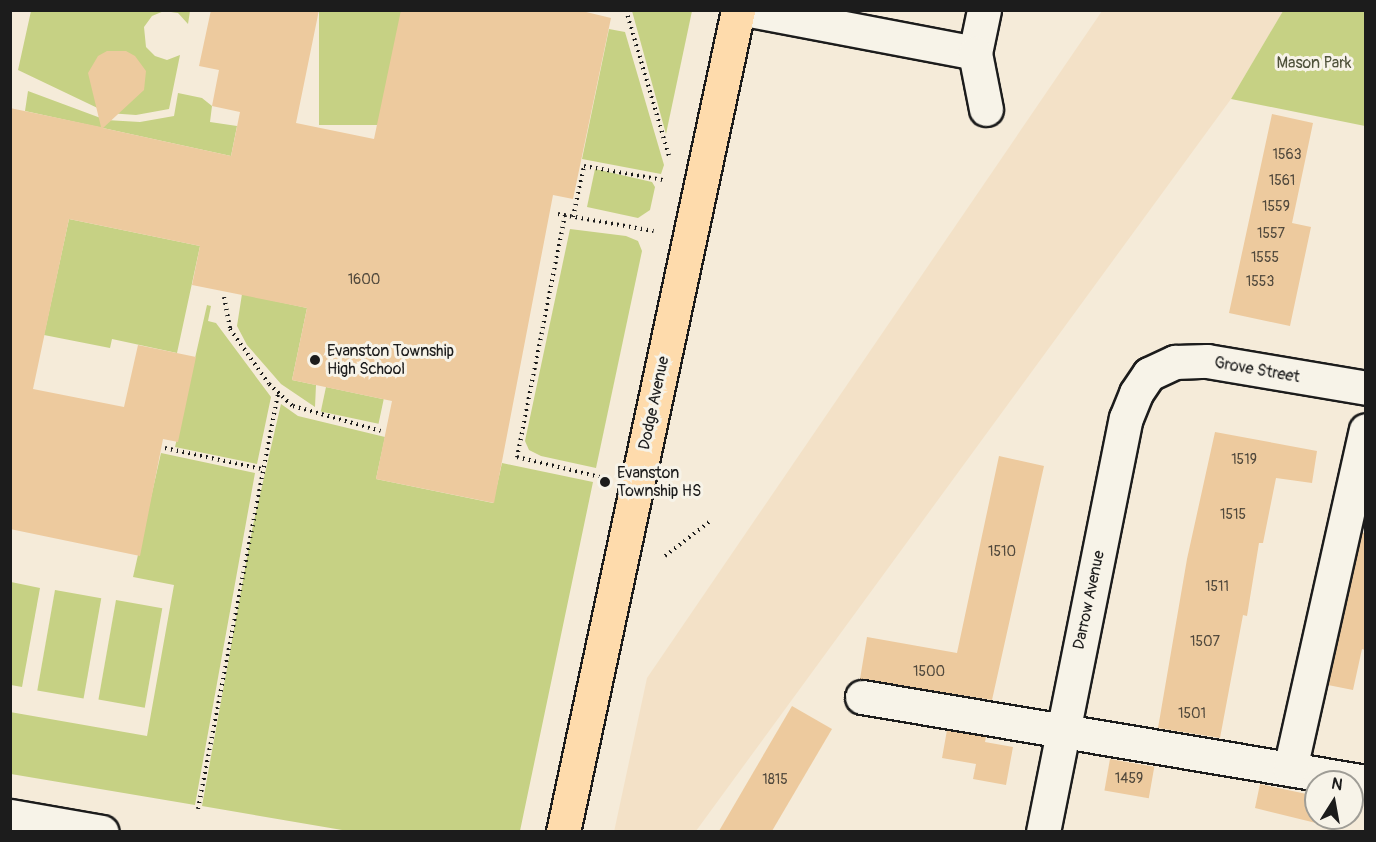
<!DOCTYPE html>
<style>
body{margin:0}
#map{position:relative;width:1376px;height:842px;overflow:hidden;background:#f5ebd9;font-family:Pangolin,sans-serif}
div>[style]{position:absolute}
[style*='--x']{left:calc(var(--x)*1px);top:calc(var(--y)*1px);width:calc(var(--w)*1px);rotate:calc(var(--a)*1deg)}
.built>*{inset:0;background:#f3e1c7}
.green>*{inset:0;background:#c6d184;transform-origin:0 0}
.building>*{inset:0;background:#edca9e;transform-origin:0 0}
.path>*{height:4px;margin-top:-2px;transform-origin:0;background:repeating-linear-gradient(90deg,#1c1c1c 0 1.5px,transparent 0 6px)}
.roads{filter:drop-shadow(2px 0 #1c1c1c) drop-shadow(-2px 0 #1c1c1c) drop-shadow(0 2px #1c1c1c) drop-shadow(0 -2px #1c1c1c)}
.minor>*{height:33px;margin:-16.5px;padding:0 16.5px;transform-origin:16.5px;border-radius:16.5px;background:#f7f3e8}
.major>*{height:33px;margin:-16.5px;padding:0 16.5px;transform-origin:16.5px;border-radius:16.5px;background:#fedbac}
.dots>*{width:16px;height:16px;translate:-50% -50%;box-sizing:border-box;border:3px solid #f7f3e8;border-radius:50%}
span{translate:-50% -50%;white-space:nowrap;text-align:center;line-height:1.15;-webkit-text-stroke:6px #f7f3e8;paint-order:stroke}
.number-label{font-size:14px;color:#50483c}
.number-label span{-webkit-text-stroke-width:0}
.park-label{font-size:16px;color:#4f523b}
.poi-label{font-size:16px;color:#1c1c1c}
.left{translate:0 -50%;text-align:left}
.street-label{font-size:16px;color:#1c1c1c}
.frame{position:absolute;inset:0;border:12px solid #1c1c1c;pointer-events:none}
.north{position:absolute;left:1304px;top:770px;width:60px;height:60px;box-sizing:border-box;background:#f7f3e8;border:2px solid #9f9d96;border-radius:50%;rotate:11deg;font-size:16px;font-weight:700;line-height:24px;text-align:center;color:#1c1c1c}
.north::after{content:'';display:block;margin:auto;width:21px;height:27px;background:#1c1c1c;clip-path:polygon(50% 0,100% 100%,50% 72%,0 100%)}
</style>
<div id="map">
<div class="built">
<div style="clip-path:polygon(1102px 11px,1283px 11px,1231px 99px,696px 831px,614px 832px,647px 678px)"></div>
</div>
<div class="green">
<div style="clip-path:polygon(31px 11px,190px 11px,188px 24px,178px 13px,164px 11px,152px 16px,144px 27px,146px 47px,155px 56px,167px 60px,180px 55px,169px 109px,136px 115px,108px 113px,18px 70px)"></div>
<div style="left:319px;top:11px;width:82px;height:114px"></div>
<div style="clip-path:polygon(632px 11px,692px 11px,666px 134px)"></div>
<div style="clip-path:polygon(1283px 11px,1365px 11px,1365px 126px,1231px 99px)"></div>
<div style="clip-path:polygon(609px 29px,625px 32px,664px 165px,661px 174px,582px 159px)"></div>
<div style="clip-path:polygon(28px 91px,106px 120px,140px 122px,174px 116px,178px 93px,202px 98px,212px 106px,210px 122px,237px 126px,231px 156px,25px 111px)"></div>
<div style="clip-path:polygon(595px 169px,652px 182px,655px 187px,650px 210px,638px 218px,587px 207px)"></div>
<div style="clip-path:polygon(69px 219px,200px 246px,177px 353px,112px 339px,110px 348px,44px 335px)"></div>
<div style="clip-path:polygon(570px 229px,626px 236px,638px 241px,642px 251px,596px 468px,541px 456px,529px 450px,525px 441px)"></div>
<div style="clip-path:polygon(242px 294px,307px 308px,292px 380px,316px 385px,315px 407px,281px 384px,247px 345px,237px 326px)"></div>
<div style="clip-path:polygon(207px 305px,211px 306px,208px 321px,216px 323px,271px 397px,257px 464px,175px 447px)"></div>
<div style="left:326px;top:387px;width:59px;height:25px;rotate:12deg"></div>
<div style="clip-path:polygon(281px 404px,298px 416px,385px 437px,376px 479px,493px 503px,502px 463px,593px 482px,520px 831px,348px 831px,202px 806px,253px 525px)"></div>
<div style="clip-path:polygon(161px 453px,255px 473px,195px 805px,11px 774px,10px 712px,147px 736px,174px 585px,133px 577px)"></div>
<div style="clip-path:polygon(11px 582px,40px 588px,22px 687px,11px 685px)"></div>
<div style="left:55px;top:590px;width:47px;height:102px;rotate:10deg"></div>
<div style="left:116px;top:600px;width:47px;height:101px;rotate:10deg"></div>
</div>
<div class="building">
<div style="clip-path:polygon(211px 10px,319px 10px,296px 123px,374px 139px,401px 10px,578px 10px,611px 18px,573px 199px,553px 195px,494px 503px,376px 479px,392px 401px,292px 380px,307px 308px,192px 285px,200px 246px,69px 219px,33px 389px,124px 407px,138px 345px,196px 357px,178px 442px,163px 439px,140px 556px,10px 529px,10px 108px,101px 127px,88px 73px,98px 56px,107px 51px,126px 51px,135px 56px,146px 71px,144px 90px,103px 128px,231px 156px,240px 112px,212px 106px,219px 70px,199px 66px)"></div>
<div style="clip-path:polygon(1272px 114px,1313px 123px,1292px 223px,1311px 227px,1290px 326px,1229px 313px)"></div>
<div style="clip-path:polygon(1215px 432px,1317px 451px,1312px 483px,1276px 478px,1263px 543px,1259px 543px,1247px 616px,1243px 615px,1220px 738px,1158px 728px,1187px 559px)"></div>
<div style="clip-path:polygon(999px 456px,1044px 466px,992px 700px,860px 679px,867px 637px,957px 653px)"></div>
<div style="clip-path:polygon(1362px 533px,1365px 533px,1365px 650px,1362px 649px,1353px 690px,1328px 685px)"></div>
<div style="clip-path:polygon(792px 706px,832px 729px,772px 831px,719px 831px)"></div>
<div style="clip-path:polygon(947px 730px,986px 737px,985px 742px,1013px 747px,1006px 785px,973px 779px,976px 764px,942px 758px)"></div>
<div style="left:1110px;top:759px;width:45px;height:32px;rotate:10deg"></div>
<div style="clip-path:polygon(1260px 784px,1316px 796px,1316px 823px,1255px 808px)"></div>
</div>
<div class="path">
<div style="--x:626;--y:10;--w:152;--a:73.6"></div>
<div style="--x:558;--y:214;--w:97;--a:10.1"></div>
<div style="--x:565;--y:215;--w:247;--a:101.2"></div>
<div style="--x:517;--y:457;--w:85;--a:13.5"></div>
<div style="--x:573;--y:217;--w:52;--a:-77.8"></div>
<div style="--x:584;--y:166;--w:80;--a:10"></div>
<div style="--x:224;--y:297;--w:33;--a:79"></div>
<div style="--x:230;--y:329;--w:67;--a:54.7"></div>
<div style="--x:269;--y:384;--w:33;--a:43"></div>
<div style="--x:293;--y:406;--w:91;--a:15.9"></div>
<div style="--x:165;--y:448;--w:99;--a:12.2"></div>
<div style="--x:665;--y:556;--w:56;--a:-37.7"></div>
<div style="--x:198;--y:809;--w:425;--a:-79.1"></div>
</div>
<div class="roads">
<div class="minor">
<div style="--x:750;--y:10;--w:229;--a:10.8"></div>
<div style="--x:984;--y:10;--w:44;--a:101.8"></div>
<div style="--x:975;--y:53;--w:57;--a:78.9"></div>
<div style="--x:862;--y:697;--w:511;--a:9.57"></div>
<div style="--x:1290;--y:769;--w:347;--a:-77.4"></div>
<div style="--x:10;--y:816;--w:93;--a:9.9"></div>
<div style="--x:1043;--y:832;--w:422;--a:-78.7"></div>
<div style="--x:1126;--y:418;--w:27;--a:-68"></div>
<div style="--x:1136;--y:393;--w:23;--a:-56"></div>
<div style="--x:1149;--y:374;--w:29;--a:-25"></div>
<div style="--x:1175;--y:362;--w:32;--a:-2"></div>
<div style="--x:1207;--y:361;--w:161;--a:9.6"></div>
</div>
<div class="major">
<div style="--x:563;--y:832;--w:840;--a:-77.98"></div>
</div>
</div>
<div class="dots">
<div style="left:315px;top:360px;background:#1c1c1c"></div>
<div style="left:605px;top:482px;background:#1c1c1c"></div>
</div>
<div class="number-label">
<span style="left:1287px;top:155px">1563</span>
<span style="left:1282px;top:181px">1561</span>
<span style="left:1276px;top:207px">1559</span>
<span style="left:1271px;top:234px">1557</span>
<span style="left:1265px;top:258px">1555</span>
<span style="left:364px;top:280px">1600</span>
<span style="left:1260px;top:282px">1553</span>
<span style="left:1244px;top:460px">1519</span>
<span style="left:1233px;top:515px">1515</span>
<span style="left:1002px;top:552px">1510</span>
<span style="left:1217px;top:587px">1511</span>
<span style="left:1205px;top:642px">1507</span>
<span style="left:929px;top:672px">1500</span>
<span style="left:1192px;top:714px">1501</span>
<span style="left:1129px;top:779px">1459</span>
<span style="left:775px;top:780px">1815</span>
</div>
<div class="park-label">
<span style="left:1314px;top:63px">Mason Park</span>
</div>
<div class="poi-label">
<span class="left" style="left:327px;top:360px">Evanston Township<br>High School</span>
<span class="left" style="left:617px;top:482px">Evanston<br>Township HS</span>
</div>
<div class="street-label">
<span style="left:1257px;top:370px;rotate:10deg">Grove Street</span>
<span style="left:654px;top:403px;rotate:-78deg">Dodge Avenue</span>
<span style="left:1089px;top:600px;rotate:-78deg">Darrow Avenue</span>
</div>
<div class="frame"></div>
<div class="north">N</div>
</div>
